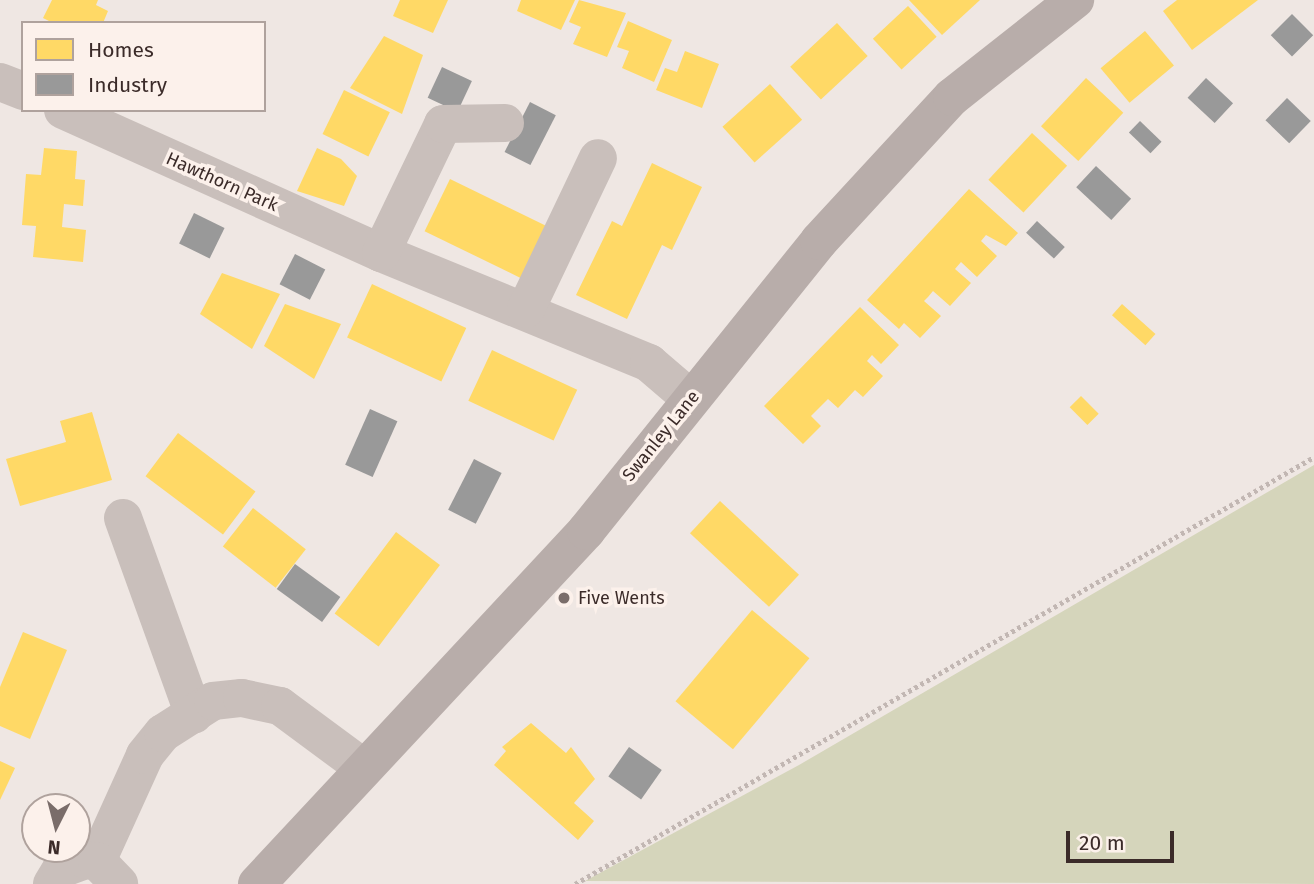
<!DOCTYPE html>
<style>
body{margin:0}
#map{position:relative;width:1314px;height:884px;overflow:hidden;background:#efe7e3;font-family:"Fira Sans",sans-serif}
div>[style]{position:absolute}
[style*='--x']{left:calc(var(--x)*1px);top:calc(var(--y)*1px);width:calc(var(--w)*1px);rotate:calc(var(--a)*1deg)}
.green>*{inset:0;background:#d5d5bb}
.homes>*{inset:0;background:#ffd966;transform-origin:0 0}
.industry>*{inset:0;background:#999;transform-origin:0 0}
.path>*{height:4.5px;margin-top:-2.25px;transform-origin:0;background:repeating-linear-gradient(90deg,#c2b7b3 0 3.5px,transparent 0 7px)}
.minor>*{height:38px;margin:-19px;padding:0 19px;transform-origin:19px;border-radius:19px;background:#c9bfbb}
.major>*{height:38px;margin:-19px;padding:0 19px;transform-origin:19px;border-radius:19px;background:#b8adaa}
.dots>*{width:19px;height:19px;translate:-50% -50%;box-sizing:border-box;border:4px solid #fcf1eb;border-radius:50%}
span{translate:-50% -50%;white-space:nowrap;text-align:center;line-height:1.15;-webkit-text-stroke:7px #fcf1eb;paint-order:stroke}
.street-label{font-size:18px;color:#3b2b29}
.poi-label{font-size:18px;color:#3b2b29}
.left{translate:0 -50%;text-align:left}
.legend{position:absolute;left:21px;top:21px;width:245px;height:91px;box-sizing:border-box;background:#fcf1eb;border:2px solid #afa29d;margin:0;padding:9px 12px;list-style:none;font-size:21px;color:#3b2b29}
.legend li{display:flex;align-items:center;gap:14px;height:35px}
.legend b{width:35px;border:2px solid #afa29d}
.north{position:absolute;left:21px;top:793px;width:70px;height:70px;box-sizing:border-box;background:#fcf1eb;border:2px solid #afa29d;border-radius:50%;rotate:186deg;font-size:19px;font-weight:700;line-height:28px;text-align:center;color:#3b2b29}
.north::after{content:'';display:block;margin:auto;width:24px;height:32px;background:#7a6d6a;clip-path:polygon(50% 0,100% 100%,50% 72%,0 100%)}
.scale{position:absolute;left:1066px;top:831px;width:108px;height:32px;box-sizing:border-box;border:4px solid #3b2b29;border-top:0;padding-left:9px;font-size:21px;line-height:24px;white-space:nowrap;color:#3b2b29;-webkit-text-stroke:5px #fcf1eb;paint-order:stroke}
</style>
<div id="map">
<div class="green">
<div style="clip-path:polygon(1314px 465px,1314px 884px,585px 881px,799px 765px)"></div>
</div>
<div class="homes">
<div style="clip-path:polygon(52px 0,98px 0,96px 5px,108px 11px,103px 23px,53px 23px,43px 18px)"></div>
<div style="clip-path:polygon(400px 0,448px 0,433px 33px,393px 16px)"></div>
<div style="clip-path:polygon(521px 0,575px 0,561px 30px,517px 11px)"></div>
<div style="clip-path:polygon(579px 0,626px 13px,607px 57px,573px 44px,581px 27px,569px 22px)"></div>
<div style="clip-path:polygon(909px 0,980px 0,942px 35px)"></div>
<div style="clip-path:polygon(1177px 0,1258px 0,1192px 50px,1163px 11px)"></div>
<div style="left:908px;top:6px;width:42px;height:48px;rotate:47deg"></div>
<div style="clip-path:polygon(628px 21px,672px 40px,654px 82px,622px 68px,629px 51px,617px 47px)"></div>
<div style="left:837px;top:23px;width:45px;height:64px;rotate:47deg"></div>
<div style="left:1145px;top:31px;width:45px;height:58px;rotate:50deg"></div>
<div style="clip-path:polygon(384px 36px,423px 55px,402px 114px,350px 88px)"></div>
<div style="clip-path:polygon(685px 51px,719px 64px,702px 108px,656px 90px,665px 68px,677px 72px)"></div>
<div style="left:1086px;top:78px;width:51px;height:66px;rotate:43deg"></div>
<div style="left:770px;top:84px;width:48px;height:64px;rotate:48deg"></div>
<div style="left:344px;top:90px;width:51px;height:49px;rotate:26deg"></div>
<div style="left:1032px;top:133px;width:48px;height:64px;rotate:43deg"></div>
<div style="clip-path:polygon(44px 148px,77px 151px,75px 179px,85px 180px,83px 206px,64px 204px,62px 227px,86px 230px,83px 262px,33px 257px,36px 226px,22px 225px,26px 174px,41px 175px)"></div>
<div style="clip-path:polygon(317px 148px,341px 159px,357px 176px,344px 206px,297px 191px)"></div>
<div style="clip-path:polygon(652px 163px,702px 187px,672px 250px,662px 245px,627px 319px,576px 295px,612px 221px,622px 226px)"></div>
<div style="left:450px;top:179px;width:109px;height:58px;rotate:26deg"></div>
<div style="clip-path:polygon(969px 189px,1018px 233px,1006px 246px,986px 235px,981px 241px,997px 256px,977px 277px,961px 262px,955px 269px,971px 283px,950px 306px,933px 291px,928px 297px,924px 301px,941px 316px,920px 338px,904px 323px,899px 329px,867px 300px)"></div>
<div style="clip-path:polygon(222px 273px,280px 294px,252px 349px,200px 314px)"></div>
<div style="left:372px;top:284px;width:104px;height:59px;rotate:25deg"></div>
<div style="clip-path:polygon(285px 304px,341px 324px,314px 379px,264px 346px)"></div>
<div style="left:1122px;top:304px;width:45px;height:15px;rotate:42deg"></div>
<div style="clip-path:polygon(860px 307px,899px 345px,881px 364px,872px 355px,867px 361px,883px 376px,863px 397px,855px 390px,838px 408px,828px 399px,811px 416px,821px 426px,803px 444px,764px 406px)"></div>
<div style="left:492px;top:350px;width:94px;height:56px;rotate:25deg"></div>
<div style="left:1081px;top:396px;width:25px;height:16px;rotate:45deg"></div>
<div style="clip-path:polygon(92px 412px,112px 480px,20px 506px,6px 459px,66px 442px,60px 421px)"></div>
<div style="left:178px;top:433px;width:97px;height:54px;rotate:37deg"></div>
<div style="left:720px;top:501px;width:108px;height:44px;rotate:43deg"></div>
<div style="left:253px;top:508px;width:67px;height:49px;rotate:38deg"></div>
<div style="left:396px;top:532px;width:55px;height:102px;rotate:37deg"></div>
<div style="left:752px;top:610px;width:75px;height:119px;rotate:40deg"></div>
<div style="clip-path:polygon(23px 632px,67px 650px,30px 739px,0 726px,0 687px)"></div>
<div style="clip-path:polygon(531px 723px,566px 753px,571px 747px,595px 779px,574px 803px,594px 821px,578px 840px,494px 765px,506px 751px,502px 747px)"></div>
<div style="clip-path:polygon(0 761px,15px 768px,0 800px)"></div>
</div>
<div class="industry">
<div style="left:1292px;top:14px;width:30px;height:30px;rotate:45deg"></div>
<div style="left:442px;top:67px;width:33px;height:34px;rotate:25deg"></div>
<div style="left:1206px;top:78px;width:37px;height:27px;rotate:43deg"></div>
<div style="left:1287px;top:98px;width:33px;height:31px;rotate:44deg"></div>
<div style="left:530px;top:102px;width:29px;height:56px;rotate:27deg"></div>
<div style="left:1140px;top:121px;width:30px;height:16px;rotate:44deg"></div>
<div style="left:1096px;top:166px;width:48px;height:29px;rotate:43deg"></div>
<div style="left:194px;top:213px;width:34px;height:34px;rotate:26deg"></div>
<div style="left:1037px;top:221px;width:38px;height:16px;rotate:43deg"></div>
<div style="left:295px;top:254px;width:34px;height:34px;rotate:27deg"></div>
<div style="left:370px;top:409px;width:30px;height:61px;rotate:24deg"></div>
<div style="left:474px;top:459px;width:31px;height:57px;rotate:27deg"></div>
<div style="left:295px;top:564px;width:56px;height:31px;rotate:36deg"></div>
<div style="left:629px;top:747px;width:40px;height:36px;rotate:35deg"></div>
</div>
<div class="path">
<div style="--x:575;--y:884;--w:853;--a:-30.02"></div>
</div>
<div class="minor">
<div style="--x:0;--y:82;--w:25;--a:21"></div>
<div style="--x:63;--y:110;--w:349;--a:24.2"></div>
<div style="--x:381;--y:253;--w:290;--a:22.3"></div>
<div style="--x:649;--y:363;--w:55;--a:40.6"></div>
<div style="--x:381;--y:253;--w:143;--a:-64.3"></div>
<div style="--x:443;--y:124;--w:62;--a:-0.9"></div>
<div style="--x:526;--y:309;--w:167;--a:-64.5"></div>
<div style="--x:123;--y:518;--w:209;--a:70.2"></div>
<div style="--x:97;--y:861;--w:116;--a:-65.6"></div>
<div style="--x:145;--y:755;--w:28;--a:-51"></div>
<div style="--x:163;--y:733;--w:59;--a:-32.6"></div>
<div style="--x:213;--y:701;--w:29;--a:-6"></div>
<div style="--x:242;--y:698;--w:39;--a:12"></div>
<div style="--x:280;--y:706;--w:101;--a:36.5"></div>
<div style="--x:52;--y:884;--w:17;--a:-59"></div>
<div style="--x:61;--y:869;--w:27;--a:-20"></div>
<div style="--x:86;--y:860;--w:11;--a:5"></div>
<div style="--x:97;--y:861;--w:32;--a:46"></div>
</div>
<div class="major">
<div style="--x:257;--y:884;--w:483;--a:-47"></div>
<div style="--x:586;--y:531;--w:372;--a:-51.2"></div>
<div style="--x:819;--y:241;--w:196;--a:-47.3"></div>
<div style="--x:952;--y:97;--w:157;--a:-38.3"></div>
</div>
<div class="dots">
<div style="left:564px;top:598px;background:#7a6d6a"></div>
</div>
<div class="street-label">
<span style="left:222px;top:182px;rotate:24deg">Hawthorn Park</span>
<span style="left:661px;top:436px;rotate:-51deg">Swanley Lane</span>
</div>
<div class="poi-label">
<span class="left" style="left:578px;top:598px">Five Wents</span>
</div>
<ul class="legend">
<li><b style="height:19px;background:#ffd966"></b>Homes</li>
<li><b style="height:19px;background:#999"></b>Industry</li>
</ul>
<div class="north">N</div>
<div class="scale">20 m</div>
</div>
